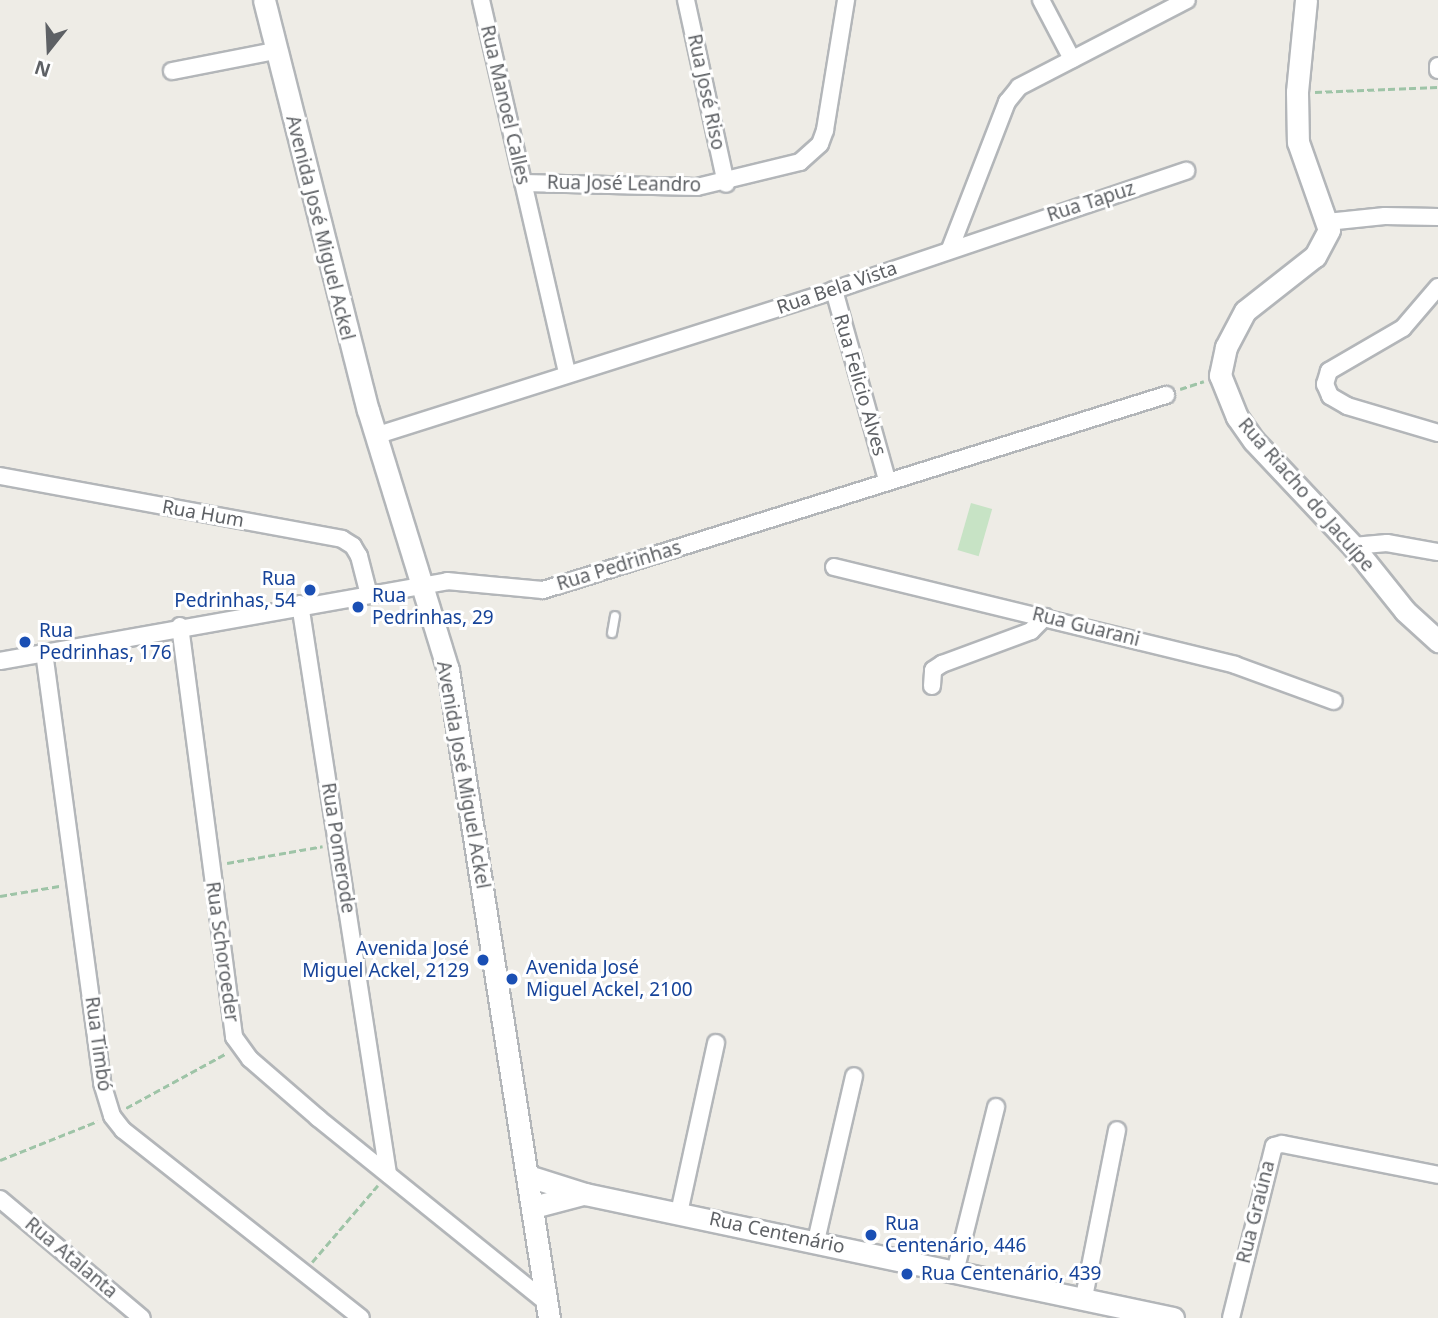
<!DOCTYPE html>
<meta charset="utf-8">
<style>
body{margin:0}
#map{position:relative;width:1438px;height:1318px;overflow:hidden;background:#eeece6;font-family:"Noto Sans",sans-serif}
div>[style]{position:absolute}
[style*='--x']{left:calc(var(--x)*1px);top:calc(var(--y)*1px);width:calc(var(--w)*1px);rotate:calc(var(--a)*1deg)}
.green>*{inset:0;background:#c7e3c5;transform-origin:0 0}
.path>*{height:2.5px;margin-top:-1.25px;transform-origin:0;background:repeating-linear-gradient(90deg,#9ec4a7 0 7px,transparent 0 10.5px)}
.roads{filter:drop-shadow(2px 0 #b3b6b9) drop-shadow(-2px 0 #b3b6b9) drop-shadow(0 2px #b3b6b9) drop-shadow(0 -2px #b3b6b9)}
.service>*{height:8px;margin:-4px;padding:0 4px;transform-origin:4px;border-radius:4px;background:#fff}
.minor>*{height:16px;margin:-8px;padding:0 8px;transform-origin:8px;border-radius:8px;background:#fff}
.tertiary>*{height:21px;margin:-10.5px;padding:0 10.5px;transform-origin:10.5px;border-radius:10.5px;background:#fff}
.dots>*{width:19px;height:19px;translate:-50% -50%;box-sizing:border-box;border:4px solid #fff;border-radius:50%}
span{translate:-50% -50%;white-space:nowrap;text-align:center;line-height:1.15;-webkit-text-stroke:6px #fff;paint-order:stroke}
.street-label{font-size:19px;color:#5e6165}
.transit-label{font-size:19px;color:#164399}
.right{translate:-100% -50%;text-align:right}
.left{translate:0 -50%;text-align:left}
.north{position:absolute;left:14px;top:14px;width:70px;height:70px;-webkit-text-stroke:5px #fff;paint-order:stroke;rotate:198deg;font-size:19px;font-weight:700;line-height:28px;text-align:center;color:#5e6165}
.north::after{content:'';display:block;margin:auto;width:24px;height:32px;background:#5e6165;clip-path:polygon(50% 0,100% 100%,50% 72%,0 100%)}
</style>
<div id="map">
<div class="green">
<div style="left:971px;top:503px;width:22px;height:49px;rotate:16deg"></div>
</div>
<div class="path">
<div style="--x:1315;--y:92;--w:123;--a:-2.3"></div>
<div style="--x:1180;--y:389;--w:25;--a:-18"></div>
<div style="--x:227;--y:863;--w:97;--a:-10"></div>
<div style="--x:0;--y:896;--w:60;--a:-9.6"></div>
<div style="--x:126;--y:1108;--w:115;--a:-28.6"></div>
<div style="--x:0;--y:1160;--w:105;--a:-21.7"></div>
<div style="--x:312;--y:1262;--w:101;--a:-49.4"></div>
</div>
<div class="roads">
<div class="service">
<div style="--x:612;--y:633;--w:17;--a:-80"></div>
</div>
<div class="minor">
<div style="--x:481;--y:0;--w:383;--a:77"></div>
<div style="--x:686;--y:0;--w:188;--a:77.7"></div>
<div style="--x:1041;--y:0;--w:67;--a:62.3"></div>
<div style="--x:1438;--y:66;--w:4;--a:90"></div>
<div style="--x:172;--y:71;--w:105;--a:-11"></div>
<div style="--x:523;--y:183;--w:174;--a:1.3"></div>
<div style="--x:697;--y:187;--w:106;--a:-13.6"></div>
<div style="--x:800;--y:162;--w:27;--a:-42"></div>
<div style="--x:820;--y:144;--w:15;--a:-70"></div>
<div style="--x:825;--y:130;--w:132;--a:-80.8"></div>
<div style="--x:1327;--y:222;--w:58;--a:-5.9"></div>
<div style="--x:1385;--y:216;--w:53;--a:1.1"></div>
<div style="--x:950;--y:249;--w:158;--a:-68.8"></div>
<div style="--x:1007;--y:102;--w:19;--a:-51"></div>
<div style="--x:1019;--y:87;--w:189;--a:-27.4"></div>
<div style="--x:1438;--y:287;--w:54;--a:130.5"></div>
<div style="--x:1403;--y:328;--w:86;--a:149.8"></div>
<div style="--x:1329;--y:371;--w:14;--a:107"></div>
<div style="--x:1325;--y:384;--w:13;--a:67"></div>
<div style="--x:1330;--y:396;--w:20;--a:30"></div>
<div style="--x:1347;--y:406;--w:95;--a:16.5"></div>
<div style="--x:834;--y:290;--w:197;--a:74.4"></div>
<div style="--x:375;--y:436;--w:482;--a:-17.6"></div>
<div style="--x:834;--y:290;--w:372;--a:-18.7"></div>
<div style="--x:0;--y:476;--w:348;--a:10.4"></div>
<div style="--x:342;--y:539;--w:13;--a:32"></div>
<div style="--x:353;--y:546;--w:12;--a:59"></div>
<div style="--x:359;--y:556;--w:40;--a:75.6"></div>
<div style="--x:1353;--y:546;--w:34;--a:-5"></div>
<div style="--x:1387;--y:543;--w:52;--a:10"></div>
<div style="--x:834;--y:567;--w:413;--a:13.7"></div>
<div style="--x:1235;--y:665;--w:105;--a:20"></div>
<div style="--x:300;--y:604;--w:577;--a:81.22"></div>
<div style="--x:180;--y:626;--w:415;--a:82.5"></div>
<div style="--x:234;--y:1037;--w:27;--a:54"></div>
<div style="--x:250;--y:1059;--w:90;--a:40.9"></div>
<div style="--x:318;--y:1118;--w:293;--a:38.9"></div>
<div style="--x:44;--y:652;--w:435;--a:82.3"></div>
<div style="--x:102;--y:1083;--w:34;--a:73"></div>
<div style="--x:112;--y:1116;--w:18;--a:52"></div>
<div style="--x:123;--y:1130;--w:303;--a:38.3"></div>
<div style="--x:0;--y:661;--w:454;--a:-10.1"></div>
<div style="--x:447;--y:581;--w:96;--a:5.4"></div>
<div style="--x:543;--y:590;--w:653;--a:-17.38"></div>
<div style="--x:932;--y:686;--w:16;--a:-86"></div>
<div style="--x:933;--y:670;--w:11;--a:-34"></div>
<div style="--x:942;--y:664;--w:95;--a:-20.3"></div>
<div style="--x:1031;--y:631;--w:20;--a:-45"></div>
<div style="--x:0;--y:1199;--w:185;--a:40"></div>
<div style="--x:679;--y:1213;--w:174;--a:-77.7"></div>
<div style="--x:816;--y:1241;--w:169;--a:-77"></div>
<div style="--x:955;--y:1272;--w:170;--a:-76"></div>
<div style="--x:1084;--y:1297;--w:170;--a:-78.8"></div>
<div style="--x:1231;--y:1318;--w:177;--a:-76"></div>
<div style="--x:1274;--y:1146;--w:8;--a:-14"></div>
<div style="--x:1282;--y:1144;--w:159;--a:11.2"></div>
</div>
<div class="tertiary">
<div style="--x:264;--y:0;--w:423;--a:75.8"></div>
<div style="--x:368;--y:410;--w:272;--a:72.9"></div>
<div style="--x:448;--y:670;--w:656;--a:81.14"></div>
<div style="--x:1306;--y:0;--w:92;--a:95.6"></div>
<div style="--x:1297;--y:92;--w:50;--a:88.9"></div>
<div style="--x:1298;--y:142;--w:93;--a:70.6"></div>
<div style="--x:1329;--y:230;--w:30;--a:118"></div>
<div style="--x:1315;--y:256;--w:89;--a:141.8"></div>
<div style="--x:1245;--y:311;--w:41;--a:117.8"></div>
<div style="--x:1226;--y:347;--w:29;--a:102"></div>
<div style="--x:1220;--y:375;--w:45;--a:68"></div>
<div style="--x:1237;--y:417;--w:29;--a:55"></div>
<div style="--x:1254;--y:441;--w:144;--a:46.7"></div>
<div style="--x:1353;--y:546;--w:83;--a:51.3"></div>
<div style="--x:1405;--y:611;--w:45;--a:42.3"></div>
<div style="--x:528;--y:1176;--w:60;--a:17.5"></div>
<div style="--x:585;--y:1194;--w:601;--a:11.91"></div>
<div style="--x:533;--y:1207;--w:52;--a:-14.6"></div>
</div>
</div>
<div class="dots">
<div style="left:310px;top:590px;background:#1a4fb4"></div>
<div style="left:358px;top:607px;background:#1a4fb4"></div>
<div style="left:25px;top:642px;background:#1a4fb4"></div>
<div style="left:483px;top:960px;background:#1a4fb4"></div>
<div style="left:512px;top:979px;background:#1a4fb4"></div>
<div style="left:871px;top:1235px;background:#1a4fb4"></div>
<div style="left:907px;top:1274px;background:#1a4fb4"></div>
</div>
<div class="street-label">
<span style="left:706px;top:92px;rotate:78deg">Rua José Riso</span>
<span style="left:505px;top:105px;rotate:77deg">Rua Manoel Calles</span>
<span style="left:624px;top:184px;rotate:1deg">Rua José Leandro</span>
<span style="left:1091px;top:202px;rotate:-18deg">Rua Tapuz</span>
<span style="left:320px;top:228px;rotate:76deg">Avenida José Miguel Ackel</span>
<span style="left:837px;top:288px;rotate:-19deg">Rua Bela Vista</span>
<span style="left:860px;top:385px;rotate:74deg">Rua Felicio Alves</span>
<span style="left:1306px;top:495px;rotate:49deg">Rua Riacho do Jacuípe</span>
<span style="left:203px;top:514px;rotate:10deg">Rua Hum</span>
<span style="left:619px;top:566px;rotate:-17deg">Rua Pedrinhas</span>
<span style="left:1086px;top:627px;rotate:14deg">Rua Guarani</span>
<span style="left:463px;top:775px;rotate:80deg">Avenida José Miguel Ackel</span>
<span style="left:338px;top:848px;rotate:81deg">Rua Pomerode</span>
<span style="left:222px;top:952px;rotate:82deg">Rua Schoroeder</span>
<span style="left:98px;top:1044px;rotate:82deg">Rua Timbó</span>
<span style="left:1256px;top:1212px;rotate:-76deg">Rua Graúna</span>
<span style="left:777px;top:1233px;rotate:12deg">Rua Centenário</span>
<span style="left:71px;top:1258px;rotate:40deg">Rua Atalanta</span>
</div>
<div class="transit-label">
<span class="right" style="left:296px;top:590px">Rua<br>Pedrinhas, 54</span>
<span class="left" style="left:372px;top:607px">Rua<br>Pedrinhas, 29</span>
<span class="left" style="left:39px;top:642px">Rua<br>Pedrinhas, 176</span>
<span class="right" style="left:469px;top:960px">Avenida José<br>Miguel Ackel, 2129</span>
<span class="left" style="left:526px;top:979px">Avenida José<br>Miguel Ackel, 2100</span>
<span class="left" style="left:885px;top:1235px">Rua<br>Centenário, 446</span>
<span class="left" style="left:921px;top:1274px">Rua Centenário, 439</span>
</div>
<div class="north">N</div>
</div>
